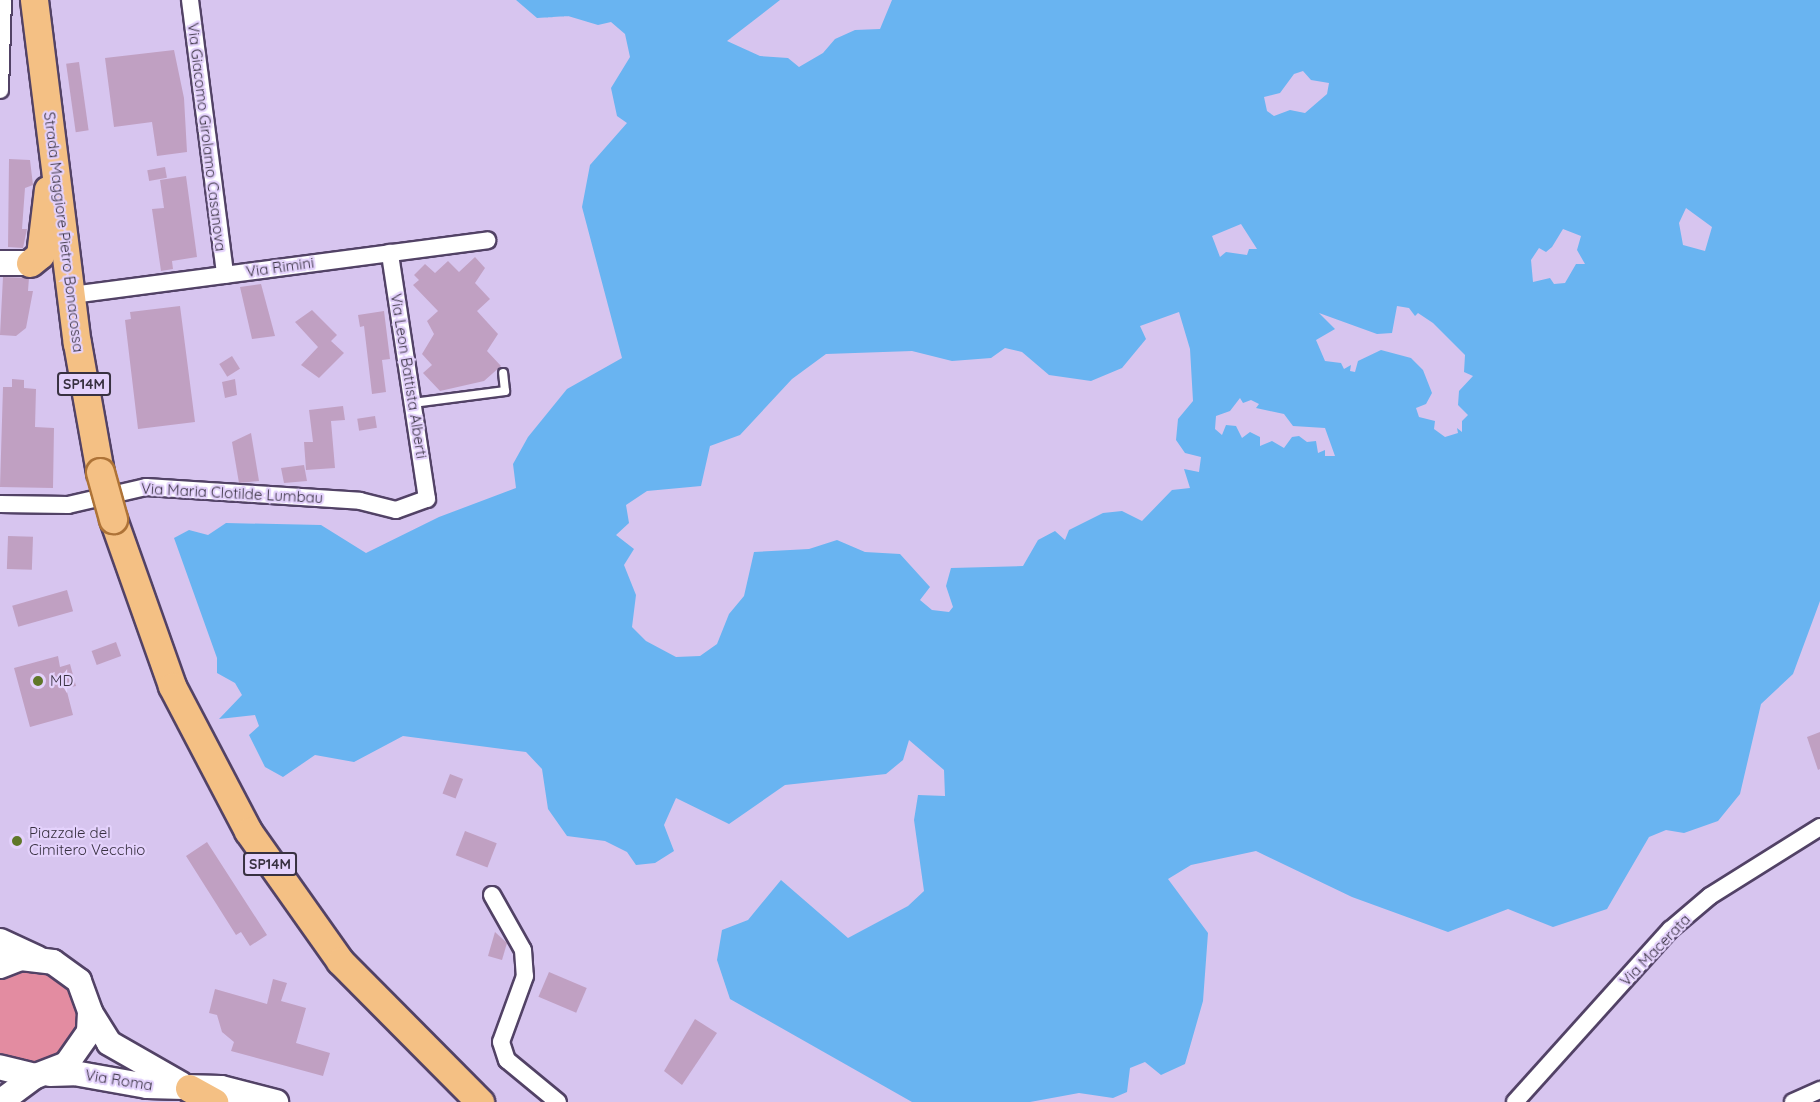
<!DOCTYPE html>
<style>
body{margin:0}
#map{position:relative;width:1820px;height:1102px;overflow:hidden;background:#d7c5ef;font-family:Quicksand,sans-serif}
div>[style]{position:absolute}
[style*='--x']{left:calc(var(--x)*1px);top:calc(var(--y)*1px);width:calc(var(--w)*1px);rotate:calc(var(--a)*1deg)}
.green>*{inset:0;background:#e38ca1}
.water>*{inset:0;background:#69b4f1}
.building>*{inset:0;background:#c0a0c2;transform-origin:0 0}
.roads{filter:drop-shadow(2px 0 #524266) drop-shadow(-2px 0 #524266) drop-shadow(0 2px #524266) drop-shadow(0 -2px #524266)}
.lane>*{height:8px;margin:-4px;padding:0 4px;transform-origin:4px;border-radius:4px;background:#fff}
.street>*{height:16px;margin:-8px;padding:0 8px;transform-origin:8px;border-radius:8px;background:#fff}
.secondary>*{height:24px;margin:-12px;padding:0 12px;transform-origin:12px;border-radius:12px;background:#fff}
.primary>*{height:27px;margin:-13.5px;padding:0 13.5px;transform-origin:13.5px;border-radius:13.5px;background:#f4c084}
.bridges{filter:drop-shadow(2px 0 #ae7337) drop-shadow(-2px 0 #ae7337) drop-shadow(0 2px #ae7337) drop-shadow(0 -2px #ae7337)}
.primary-bridge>*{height:27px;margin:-13.5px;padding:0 13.5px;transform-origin:13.5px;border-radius:13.5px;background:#f4c084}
.dots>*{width:16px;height:16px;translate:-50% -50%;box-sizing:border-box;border:3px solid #e4d2fc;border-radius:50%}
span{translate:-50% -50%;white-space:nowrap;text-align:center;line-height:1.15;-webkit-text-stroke:4.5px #e4d2fc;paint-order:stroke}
.shield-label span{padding:2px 4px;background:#e4d2fc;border:2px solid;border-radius:4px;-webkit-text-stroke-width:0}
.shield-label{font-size:14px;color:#383141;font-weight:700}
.street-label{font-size:15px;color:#383141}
.poi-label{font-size:15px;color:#383141}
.left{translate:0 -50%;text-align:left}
</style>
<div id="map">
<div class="green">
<div style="clip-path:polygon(39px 968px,68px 983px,81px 1023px,70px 1049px,38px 1067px,0 1057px,0 978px,12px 971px)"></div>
</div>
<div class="water">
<div style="clip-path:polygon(evenodd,516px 0,780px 0,727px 41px,760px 56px,788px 58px,799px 67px,823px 53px,835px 39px,855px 30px,880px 29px,892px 0,1820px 0,1820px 601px,1793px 674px,1761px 704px,1740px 794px,1718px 821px,1684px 833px,1666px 830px,1649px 837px,1607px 909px,1553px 927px,1508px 909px,1448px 932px,1352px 897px,1256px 851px,1191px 865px,1168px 879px,1208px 933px,1203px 1001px,1185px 1064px,1161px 1075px,1145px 1062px,1130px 1068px,1127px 1092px,1113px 1098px,1079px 1093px,1030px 1102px,912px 1102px,730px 999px,717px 960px,722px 930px,748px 920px,781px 880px,848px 938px,908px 906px,924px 891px,914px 820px,918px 795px,945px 796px,944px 770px,909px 740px,903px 760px,886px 774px,785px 785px,729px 824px,676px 798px,664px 825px,674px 851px,655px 863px,636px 865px,627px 852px,605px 841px,567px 836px,548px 809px,542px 769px,526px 752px,403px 736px,354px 762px,315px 755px,283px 777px,265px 767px,249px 735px,259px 726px,255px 715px,219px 719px,242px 695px,235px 683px,217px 673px,217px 658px,174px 538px,189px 530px,208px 535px,226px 523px,321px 525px,366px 553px,439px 517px,516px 488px,513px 464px,528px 437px,567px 389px,622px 358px,582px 207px,590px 165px,627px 123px,617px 116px,611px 88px,630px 57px,625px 34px,611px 22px,598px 25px,568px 16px,537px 18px,516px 0,1303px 71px,1311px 80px,1329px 83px,1327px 94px,1305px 113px,1290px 110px,1274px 116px,1267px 111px,1264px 97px,1280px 93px,1294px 74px,1303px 71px,516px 0,1686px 208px,1712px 227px,1705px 251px,1683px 245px,1679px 223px,1686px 208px,516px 0,1241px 224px,1257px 249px,1249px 249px,1247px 255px,1226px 252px,1220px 257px,1212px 236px,1241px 224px,516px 0,1563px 229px,1581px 236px,1577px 250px,1585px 264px,1576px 264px,1565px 283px,1554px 284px,1550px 278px,1533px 282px,1531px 260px,1539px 248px,1546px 252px,1552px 247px,1563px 229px,516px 0,1397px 306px,1409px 308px,1415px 316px,1418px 313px,1433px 323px,1465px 355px,1464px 372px,1473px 376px,1459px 391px,1458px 405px,1468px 415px,1462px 421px,1462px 432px,1457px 428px,1458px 433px,1445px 437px,1434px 429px,1435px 421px,1419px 417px,1416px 408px,1426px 404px,1432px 393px,1423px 370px,1411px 358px,1381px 350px,1358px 361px,1355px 372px,1350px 371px,1351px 365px,1344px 369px,1341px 363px,1325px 361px,1316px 340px,1335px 329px,1319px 313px,1377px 334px,1392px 333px,1397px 306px,516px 0,1179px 312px,1190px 349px,1193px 401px,1178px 419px,1176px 440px,1185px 453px,1201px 457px,1199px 472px,1184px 469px,1190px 488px,1172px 490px,1142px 521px,1122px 511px,1103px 513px,1069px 530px,1065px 540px,1055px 531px,1038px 540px,1023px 566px,951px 568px,946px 586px,953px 607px,949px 612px,932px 610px,920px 600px,930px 587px,900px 554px,865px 552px,837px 540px,809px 549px,754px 552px,744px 596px,729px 614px,717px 644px,700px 656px,676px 657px,646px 641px,632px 627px,636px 595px,624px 565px,634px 549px,616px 535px,629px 523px,626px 505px,647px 491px,701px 486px,710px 446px,740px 435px,792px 379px,826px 354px,912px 351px,952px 361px,991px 358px,1005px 348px,1022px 352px,1049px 375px,1091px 381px,1122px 368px,1146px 339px,1140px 326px,1179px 312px,516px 0,1240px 398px,1243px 403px,1251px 400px,1259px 404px,1256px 408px,1284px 414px,1293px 426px,1325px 428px,1335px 456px,1325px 456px,1325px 450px,1318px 453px,1316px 441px,1307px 442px,1299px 436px,1292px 437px,1284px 448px,1272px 441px,1260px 446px,1260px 437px,1250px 432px,1242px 438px,1236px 426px,1226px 425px,1222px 435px,1215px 429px,1216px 416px,1230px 411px,1240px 398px)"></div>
</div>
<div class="building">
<div style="clip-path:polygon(174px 50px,184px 98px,187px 152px,157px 156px,152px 122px,114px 127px,105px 58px)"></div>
<div style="left:79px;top:62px;width:69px;height:13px;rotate:82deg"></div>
<div style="clip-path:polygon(9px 159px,30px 160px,33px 185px,25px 188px,22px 229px,27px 229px,23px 248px,8px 247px)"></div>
<div style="left:165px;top:167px;width:11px;height:18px;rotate:80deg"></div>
<div style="clip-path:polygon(186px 176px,197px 257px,172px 261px,173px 269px,161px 271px,152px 209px,164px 208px,160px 180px)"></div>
<div style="clip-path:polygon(475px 257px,485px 268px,475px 283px,490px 299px,477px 311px,498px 334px,487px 351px,501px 366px,484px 381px,440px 391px,423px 373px,432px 365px,422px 354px,434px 334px,427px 321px,438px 311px,413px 285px,419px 280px,414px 275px,425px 264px,435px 273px,448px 261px,459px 272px)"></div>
<div style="clip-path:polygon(3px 277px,29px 278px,28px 291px,33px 291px,26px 328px,16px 336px,0 335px)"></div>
<div style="clip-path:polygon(261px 284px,275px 336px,252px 339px,240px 287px)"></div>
<div style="clip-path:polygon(180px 306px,195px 422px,138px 429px,125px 320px,131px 319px,130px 312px)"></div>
<div style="clip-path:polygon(312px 310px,337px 335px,331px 341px,344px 353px,319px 378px,301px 365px,318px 347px,295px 322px)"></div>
<div style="clip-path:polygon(384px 311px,390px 359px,382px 360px,386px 392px,372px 394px,364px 326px,360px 327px,358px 315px)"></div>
<div style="left:232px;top:356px;width:15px;height:15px;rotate:58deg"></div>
<div style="clip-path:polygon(12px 379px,24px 380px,24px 388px,36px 389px,35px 427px,54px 428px,53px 488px,0 487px,3px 387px,12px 387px)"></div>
<div style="clip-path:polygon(235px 379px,237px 395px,225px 398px,222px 382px)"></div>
<div style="clip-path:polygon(343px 406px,345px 420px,331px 421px,335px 468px,306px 470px,304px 442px,313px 442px,309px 410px)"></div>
<div style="left:375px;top:416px;width:12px;height:18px;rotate:81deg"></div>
<div style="clip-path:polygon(251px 433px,259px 481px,239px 483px,232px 442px)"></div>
<div style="clip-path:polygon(304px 465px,307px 481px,284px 483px,281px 468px)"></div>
<div style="left:8px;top:536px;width:25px;height:33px;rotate:2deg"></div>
<div style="left:67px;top:590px;width:22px;height:57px;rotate:74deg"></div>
<div style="left:116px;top:642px;width:15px;height:26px;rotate:70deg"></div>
<div style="clip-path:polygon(58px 656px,60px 667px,70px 664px,76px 686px,66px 688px,73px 715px,30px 727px,14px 668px)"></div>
<div style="clip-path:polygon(1820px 732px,1820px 769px,1818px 770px,1807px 737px)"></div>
<div style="left:450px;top:774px;width:14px;height:21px;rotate:21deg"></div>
<div style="left:465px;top:831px;width:34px;height:26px;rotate:21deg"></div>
<div style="clip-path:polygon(207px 842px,267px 935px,250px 946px,241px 932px,236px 935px,186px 856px)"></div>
<div style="clip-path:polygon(495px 932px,507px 943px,502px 960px,488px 956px)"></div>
<div style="left:549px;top:972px;width:41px;height:27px;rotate:23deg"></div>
<div style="clip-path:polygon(273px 979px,287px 983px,281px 1001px,306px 1008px,296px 1043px,330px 1053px,323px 1076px,231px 1051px,234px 1042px,222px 1032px,217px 1015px,209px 1013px,215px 989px,267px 1004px)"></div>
<div style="clip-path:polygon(695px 1019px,717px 1033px,682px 1085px,664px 1071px)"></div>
</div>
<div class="roads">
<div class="lane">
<div style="--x:413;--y:403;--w:93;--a:-7.4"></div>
<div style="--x:505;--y:391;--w:18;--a:-96"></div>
</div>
<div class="street">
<div style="--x:190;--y:0;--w:277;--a:82.7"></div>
<div style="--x:0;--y:90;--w:90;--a:-88.1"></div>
<div style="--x:72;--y:295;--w:419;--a:-7.5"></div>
<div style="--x:0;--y:504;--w:68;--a:0.8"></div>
<div style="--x:68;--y:505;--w:80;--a:-13"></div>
<div style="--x:146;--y:487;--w:214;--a:3.7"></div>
<div style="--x:360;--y:501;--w:37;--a:14"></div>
<div style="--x:396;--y:510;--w:33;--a:-20"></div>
<div style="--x:427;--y:499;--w:249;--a:-98.6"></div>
<div style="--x:492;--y:895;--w:63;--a:60.6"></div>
<div style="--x:523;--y:950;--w:26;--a:86"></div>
<div style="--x:525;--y:976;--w:70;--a:110"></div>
<div style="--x:501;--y:1042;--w:19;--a:72"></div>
<div style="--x:507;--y:1060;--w:66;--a:39.5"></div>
<div style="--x:1515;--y:1102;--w:232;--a:-48"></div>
<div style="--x:1670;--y:930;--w:52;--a:-40.4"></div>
<div style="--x:1710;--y:896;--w:130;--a:-32.1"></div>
<div style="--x:1793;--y:1102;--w:30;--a:-24"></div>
</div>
<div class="secondary">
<div style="--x:0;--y:263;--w:30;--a:0"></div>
<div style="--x:0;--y:941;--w:41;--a:24.7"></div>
<div style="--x:0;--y:966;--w:22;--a:-21"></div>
<div style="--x:21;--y:958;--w:32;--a:7"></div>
<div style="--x:53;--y:962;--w:32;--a:36"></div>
<div style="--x:79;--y:981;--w:33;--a:70"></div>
<div style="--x:90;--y:1012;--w:20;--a:93"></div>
<div style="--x:89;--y:1032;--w:39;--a:125"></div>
<div style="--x:67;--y:1064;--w:34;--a:159"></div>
<div style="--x:35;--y:1076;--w:36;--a:-166"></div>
<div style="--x:90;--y:1012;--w:36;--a:58"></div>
<div style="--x:109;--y:1043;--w:83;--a:29.7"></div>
<div style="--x:50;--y:1074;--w:24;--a:-2"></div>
<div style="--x:74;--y:1073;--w:74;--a:10.1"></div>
<div style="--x:147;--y:1086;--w:74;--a:1.5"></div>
<div style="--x:221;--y:1088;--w:57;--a:14.3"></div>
<div style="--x:0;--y:1102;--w:44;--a:-36.6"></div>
</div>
<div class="primary">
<div style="--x:34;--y:0;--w:346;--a:82.9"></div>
<div style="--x:77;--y:343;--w:131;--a:79.9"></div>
<div style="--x:30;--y:263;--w:13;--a:-39"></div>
<div style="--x:40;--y:255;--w:66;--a:-83.1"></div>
<div style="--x:113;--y:519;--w:177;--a:70.5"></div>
<div style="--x:172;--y:686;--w:164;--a:62.3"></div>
<div style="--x:248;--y:831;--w:159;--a:54.7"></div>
<div style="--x:340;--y:961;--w:199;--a:45.2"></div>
<div style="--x:189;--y:1088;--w:29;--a:29"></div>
</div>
</div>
<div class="bridges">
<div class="primary-bridge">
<div style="--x:100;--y:472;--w:49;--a:74.5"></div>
</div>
</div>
<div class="dots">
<div style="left:38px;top:681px;background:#5f7729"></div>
<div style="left:17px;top:841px;background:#5f7729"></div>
</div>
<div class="shield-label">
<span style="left:84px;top:384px">SP14M</span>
<span style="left:270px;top:864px">SP14M</span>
</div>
<div class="street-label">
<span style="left:207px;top:137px;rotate:83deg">Via Giacomo Girolamo Casanova</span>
<span style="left:64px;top:232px;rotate:83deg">Strada Maggiore Pietro Bonacossa</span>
<span style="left:280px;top:267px;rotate:-8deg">Via Rimini</span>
<span style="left:409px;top:376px;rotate:81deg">Via Leon Battista Alberti</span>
<span style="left:232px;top:493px;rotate:3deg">Via Maria Clotilde Lumbau</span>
<span style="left:1655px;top:950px;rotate:-46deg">Via Macerata</span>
<span style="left:119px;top:1080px;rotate:9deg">Via Roma</span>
</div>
<div class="poi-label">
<span class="left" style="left:50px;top:681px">MD</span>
<span class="left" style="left:29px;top:841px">Piazzale del<br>Cimitero Vecchio</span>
</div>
</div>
